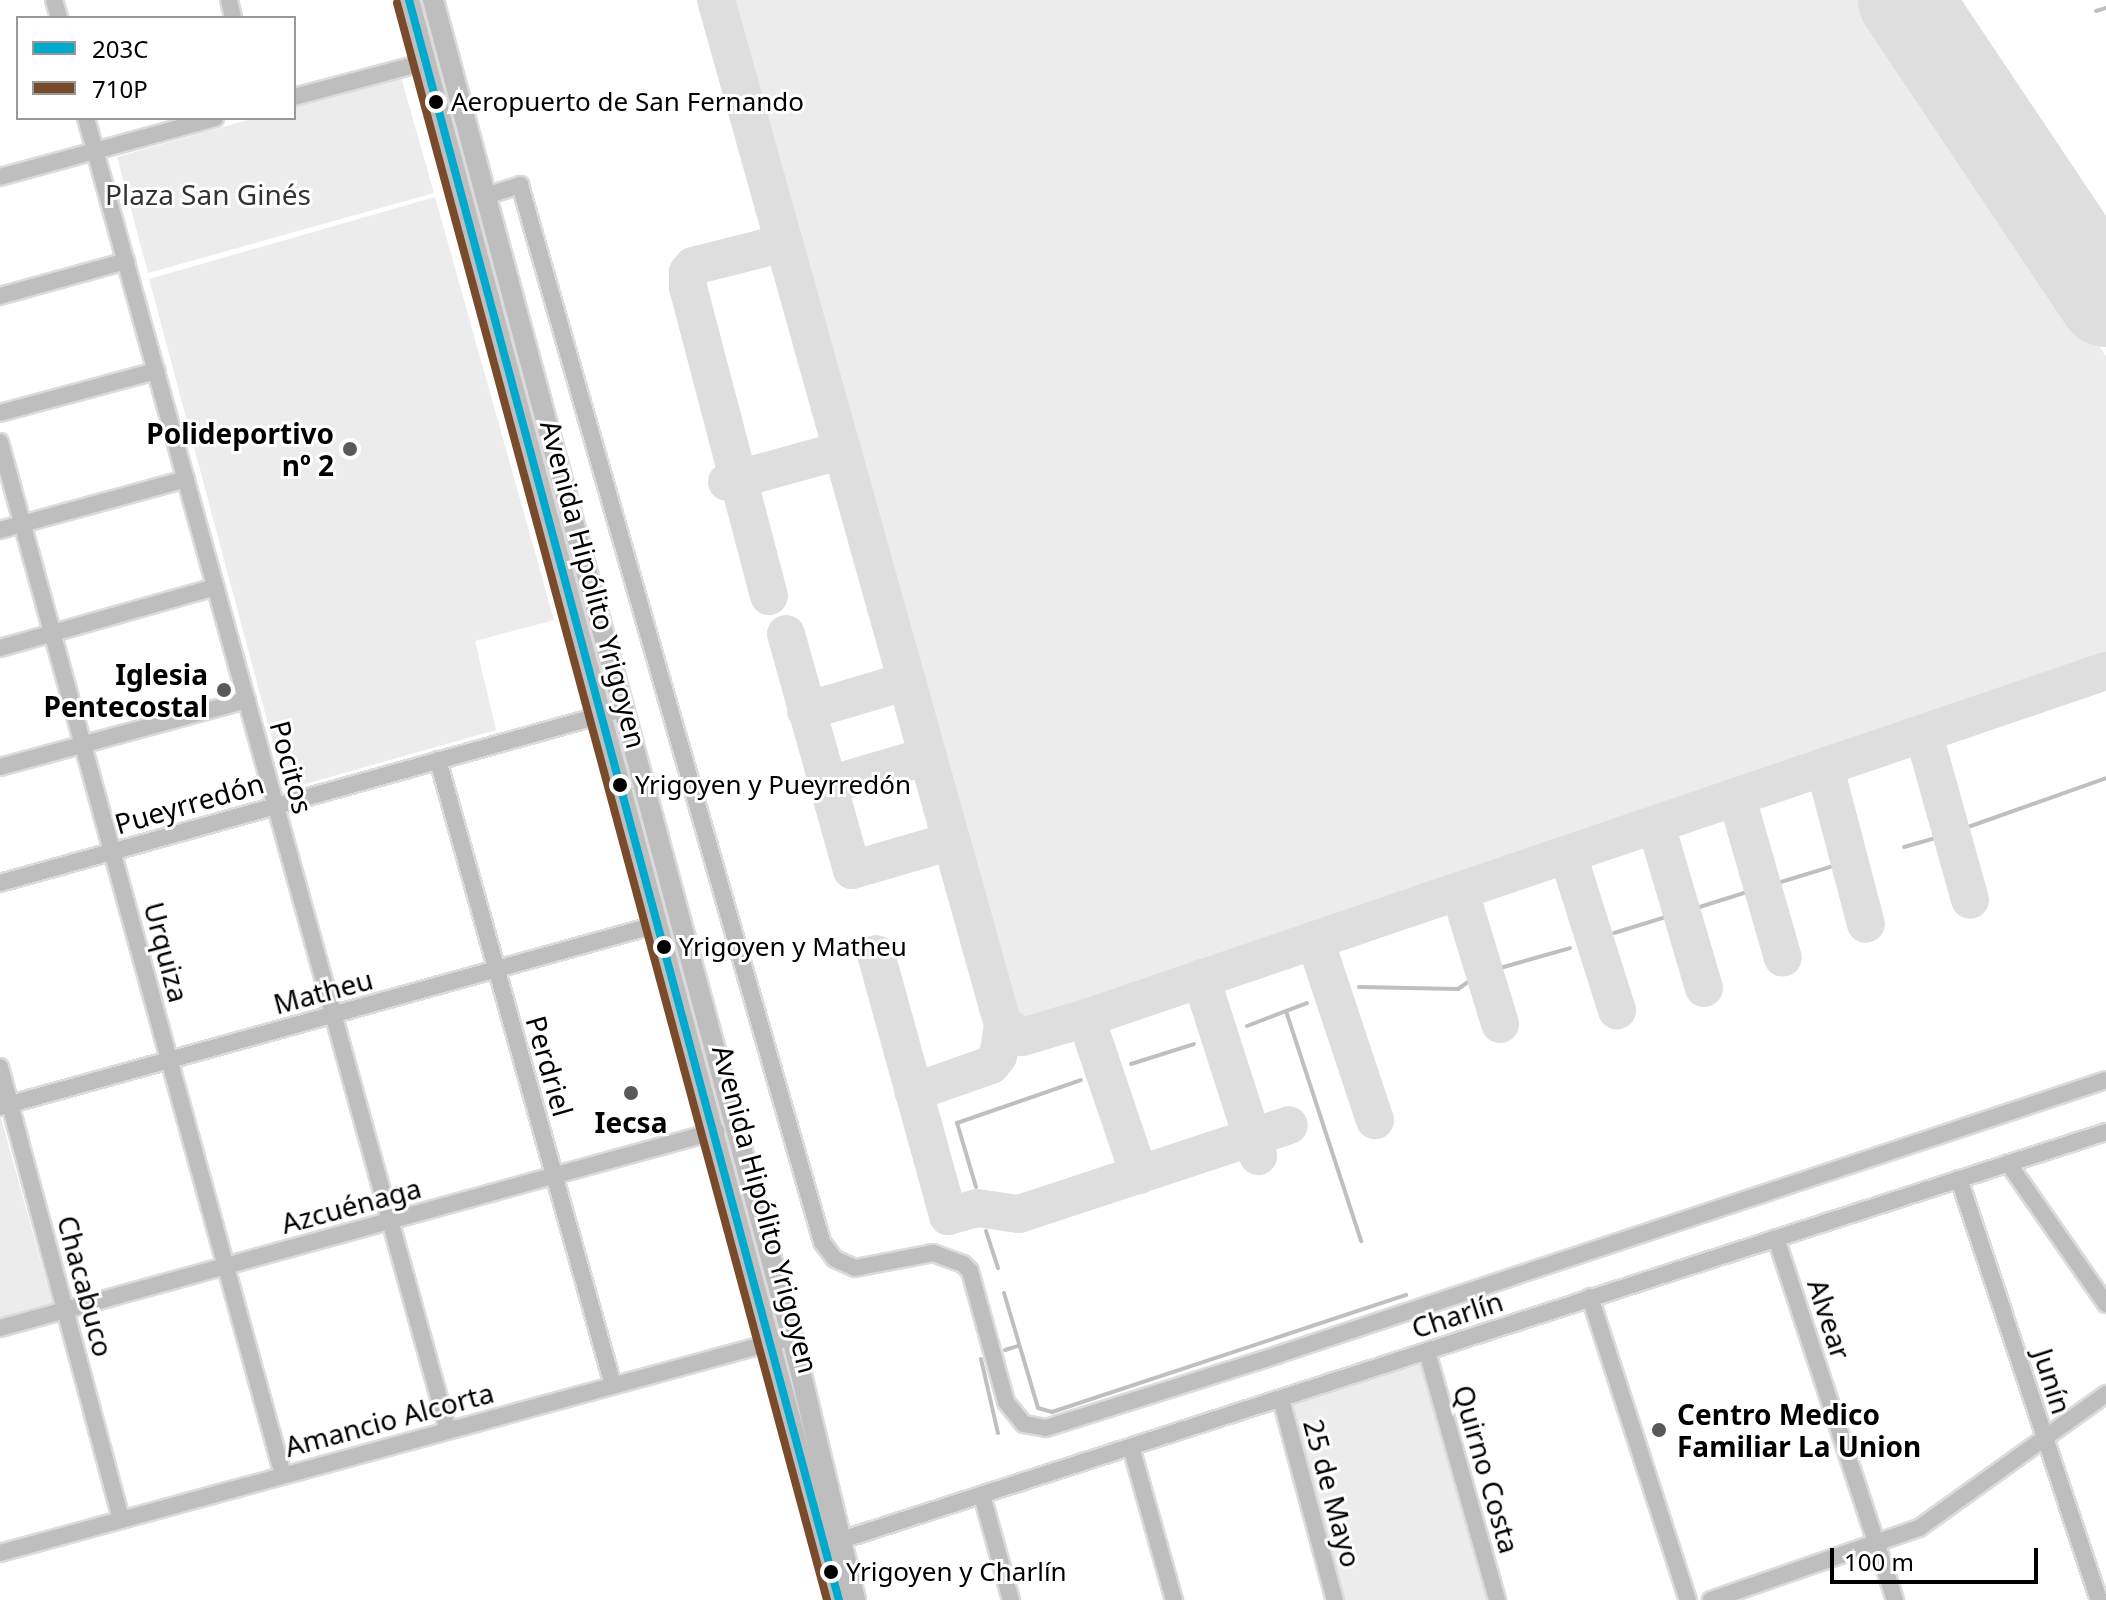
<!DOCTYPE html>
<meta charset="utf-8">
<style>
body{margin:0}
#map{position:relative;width:2106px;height:1600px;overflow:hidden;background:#fff;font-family:"Noto Sans",sans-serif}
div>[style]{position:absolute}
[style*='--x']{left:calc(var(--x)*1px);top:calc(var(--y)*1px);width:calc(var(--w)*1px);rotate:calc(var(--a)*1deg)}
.green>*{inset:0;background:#ececec}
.stream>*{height:4px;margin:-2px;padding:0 2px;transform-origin:2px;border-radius:2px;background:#bfbfbf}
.taxiway>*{height:38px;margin:-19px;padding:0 19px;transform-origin:19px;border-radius:19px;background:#dedede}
.runway>*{height:94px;margin:-47px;padding:0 47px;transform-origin:47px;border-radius:47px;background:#dedede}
.roads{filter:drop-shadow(2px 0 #dbdbdb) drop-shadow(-2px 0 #dbdbdb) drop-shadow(0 2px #dbdbdb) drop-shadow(0 -2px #dbdbdb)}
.minor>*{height:16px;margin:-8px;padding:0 8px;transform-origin:8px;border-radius:8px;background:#bebebe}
.major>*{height:20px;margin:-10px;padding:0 10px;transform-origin:10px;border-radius:10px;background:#bebebe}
.bus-1>*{height:8px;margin:-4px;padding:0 4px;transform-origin:4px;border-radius:4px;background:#00a9ce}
.bus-2>*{height:8px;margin:-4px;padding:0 4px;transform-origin:4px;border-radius:4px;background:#7a4b2a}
.dots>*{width:22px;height:22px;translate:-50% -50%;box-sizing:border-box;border:4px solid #fff;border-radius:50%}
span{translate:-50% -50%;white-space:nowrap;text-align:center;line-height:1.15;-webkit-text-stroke:6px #fff;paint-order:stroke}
.bus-label{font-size:26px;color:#000}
.left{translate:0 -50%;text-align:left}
.park-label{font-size:28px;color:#333}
.poi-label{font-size:28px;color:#000;font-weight:700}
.right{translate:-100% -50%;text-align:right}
.street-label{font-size:28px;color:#000}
.legend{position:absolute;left:16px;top:16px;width:280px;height:104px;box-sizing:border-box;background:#fff;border:2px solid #999;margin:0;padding:10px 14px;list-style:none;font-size:24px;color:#000}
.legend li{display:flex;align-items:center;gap:16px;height:40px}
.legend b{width:40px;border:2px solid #999}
.scale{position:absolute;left:1830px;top:1548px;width:208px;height:36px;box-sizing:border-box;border:4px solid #000;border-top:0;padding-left:10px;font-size:24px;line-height:28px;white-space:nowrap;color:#000;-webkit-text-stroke:6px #fff;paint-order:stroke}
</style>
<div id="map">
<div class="green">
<div style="clip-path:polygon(734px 0,1867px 0,2106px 356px,2106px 657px,1024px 1019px,1012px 1009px)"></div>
<div style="clip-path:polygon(401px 77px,434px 193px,148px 273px,117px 157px,255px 118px,294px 118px,294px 107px)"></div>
<div style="clip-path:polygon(435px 197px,554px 620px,475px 641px,496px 730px,291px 788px,284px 784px,149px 279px)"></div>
<div style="clip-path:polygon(0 1114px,53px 1306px,0 1320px)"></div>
<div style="clip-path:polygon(1414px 1362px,1423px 1367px,1490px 1600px,1342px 1600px,1292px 1404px)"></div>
</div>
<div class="stream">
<div style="--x:2096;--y:11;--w:10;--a:-17"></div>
<div style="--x:1968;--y:827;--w:146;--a:-19.5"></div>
<div style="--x:1904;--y:847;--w:37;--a:-16"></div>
<div style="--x:1771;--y:885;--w:69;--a:-16.9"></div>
<div style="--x:1690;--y:910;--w:66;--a:-17.6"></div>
<div style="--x:1614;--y:933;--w:58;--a:-17.2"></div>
<div style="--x:1493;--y:970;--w:80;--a:-15.9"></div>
<div style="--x:1359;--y:987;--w:99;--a:1.2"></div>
<div style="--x:1458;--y:989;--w:19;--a:-35"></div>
<div style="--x:1286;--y:1011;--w:242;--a:71.9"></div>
<div style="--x:1247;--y:1026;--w:64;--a:-21"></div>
<div style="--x:1131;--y:1064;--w:66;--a:-17.6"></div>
<div style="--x:976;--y:1187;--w:67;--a:-106.5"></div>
<div style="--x:957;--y:1123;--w:131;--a:-19.1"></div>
<div style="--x:986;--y:1231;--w:39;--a:72"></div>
<div style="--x:1004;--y:1293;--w:120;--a:73.5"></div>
<div style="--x:1038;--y:1408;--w:15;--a:16"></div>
<div style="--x:1052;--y:1412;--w:373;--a:-18.3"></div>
<div style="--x:1005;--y:1350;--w:14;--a:-17"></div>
<div style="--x:981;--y:1359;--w:76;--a:77.1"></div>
</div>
<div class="taxiway">
<div style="--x:716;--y:0;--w:1064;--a:74.36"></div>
<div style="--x:1003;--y:1025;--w:31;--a:99"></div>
<div style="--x:998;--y:1056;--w:11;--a:128"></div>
<div style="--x:991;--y:1065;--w:82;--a:160.7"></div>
<div style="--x:727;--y:482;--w:120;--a:-15.4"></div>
<div style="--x:769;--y:596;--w:318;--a:-104.7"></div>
<div style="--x:688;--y:288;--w:16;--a:-90"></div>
<div style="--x:688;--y:272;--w:8;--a:-50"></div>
<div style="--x:693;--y:266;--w:94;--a:-14.2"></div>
<div style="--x:786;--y:634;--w:245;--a:74.4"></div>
<div style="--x:852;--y:870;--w:104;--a:-16.2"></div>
<div style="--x:806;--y:711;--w:105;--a:-16.5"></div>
<div style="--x:1924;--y:735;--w:171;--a:74.4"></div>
<div style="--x:1825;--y:768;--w:161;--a:75.3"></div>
<div style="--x:829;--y:785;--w:103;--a:-16.3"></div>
<div style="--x:1737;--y:798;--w:166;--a:74"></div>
<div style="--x:1656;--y:825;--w:170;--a:73.6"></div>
<div style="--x:1568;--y:855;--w:163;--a:72.5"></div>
<div style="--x:1460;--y:892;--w:138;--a:73.1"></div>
<div style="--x:1315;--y:940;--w:190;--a:71.6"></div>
<div style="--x:876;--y:954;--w:272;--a:74.6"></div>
<div style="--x:948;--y:1216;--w:30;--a:-15"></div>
<div style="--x:977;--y:1208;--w:42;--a:8.1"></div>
<div style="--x:1019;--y:1214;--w:284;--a:-18.2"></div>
<div style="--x:1201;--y:978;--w:187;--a:72.2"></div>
<div style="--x:1086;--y:1018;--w:166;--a:71.3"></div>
<div style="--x:1003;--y:1025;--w:22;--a:32"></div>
<div style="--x:1022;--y:1037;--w:67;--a:-16.5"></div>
<div style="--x:1086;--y:1018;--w:1077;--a:-18.79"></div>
</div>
<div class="runway">
<div style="--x:1905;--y:0;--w:361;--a:56.2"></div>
</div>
<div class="roads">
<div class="minor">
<div style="--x:54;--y:0;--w:19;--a:74"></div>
<div style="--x:229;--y:0;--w:18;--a:77"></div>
<div style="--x:294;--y:97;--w:137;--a:-14.9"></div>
<div style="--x:86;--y:118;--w:1361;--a:74.58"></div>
<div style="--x:0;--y:177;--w:223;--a:-15.3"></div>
<div style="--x:485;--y:196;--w:37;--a:-17"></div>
<div style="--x:520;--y:185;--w:1099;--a:74.05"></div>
<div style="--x:822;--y:1242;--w:21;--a:53"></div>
<div style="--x:835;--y:1259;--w:22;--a:24"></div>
<div style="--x:855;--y:1268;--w:79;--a:-10.9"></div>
<div style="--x:933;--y:1253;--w:32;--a:20"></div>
<div style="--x:963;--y:1264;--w:10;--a:45"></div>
<div style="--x:970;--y:1271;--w:136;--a:74.6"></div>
<div style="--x:1006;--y:1402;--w:28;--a:51"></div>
<div style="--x:1024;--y:1424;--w:22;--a:10"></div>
<div style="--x:1046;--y:1428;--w:242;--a:-17.5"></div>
<div style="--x:1277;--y:1355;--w:873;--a:-18.35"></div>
<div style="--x:0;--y:296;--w:131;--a:-15.5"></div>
<div style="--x:0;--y:413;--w:162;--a:-15.1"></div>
<div style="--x:0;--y:442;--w:1071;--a:74.68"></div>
<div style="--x:0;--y:530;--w:193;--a:-15.3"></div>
<div style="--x:0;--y:648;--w:224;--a:-15.8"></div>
<div style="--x:438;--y:760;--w:649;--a:74.36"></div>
<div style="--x:0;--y:767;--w:256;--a:-15.2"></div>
<div style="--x:0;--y:883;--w:647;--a:-15.6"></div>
<div style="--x:0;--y:1067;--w:469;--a:75"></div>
<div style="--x:0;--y:1107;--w:684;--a:-15.52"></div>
<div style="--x:2008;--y:1163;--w:172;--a:55.2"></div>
<div style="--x:1959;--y:1179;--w:444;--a:71.6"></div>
<div style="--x:1776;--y:1238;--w:381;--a:71.8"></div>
<div style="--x:1590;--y:1297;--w:318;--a:72.1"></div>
<div style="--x:0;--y:1328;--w:743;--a:-15.38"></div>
<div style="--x:1427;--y:1352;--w:258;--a:74.2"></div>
<div style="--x:1281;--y:1399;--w:208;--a:75"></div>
<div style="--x:1131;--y:1447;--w:159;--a:74.3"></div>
<div style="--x:982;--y:1495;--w:109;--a:74.6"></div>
<div style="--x:832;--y:1543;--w:1339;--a:-17.88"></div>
<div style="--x:0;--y:1553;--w:821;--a:-15.26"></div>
<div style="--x:1711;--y:1600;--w:220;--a:-19.1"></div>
<div style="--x:1919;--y:1528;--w:230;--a:-35.6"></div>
</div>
<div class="major">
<div style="--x:409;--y:0;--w:1657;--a:74.96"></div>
<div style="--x:433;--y:0;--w:1384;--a:74.97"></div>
<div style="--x:792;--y:1337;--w:270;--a:76.5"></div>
</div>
</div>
<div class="bus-1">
<div style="--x:409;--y:0;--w:1657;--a:74.96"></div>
</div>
<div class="bus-2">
<div style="--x:397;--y:3;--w:1654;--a:74.93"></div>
</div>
<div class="dots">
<div style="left:436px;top:102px;background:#000"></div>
<div style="left:350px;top:449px;background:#595959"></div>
<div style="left:224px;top:690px;background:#595959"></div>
<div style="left:620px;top:785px;background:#000"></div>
<div style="left:664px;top:947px;background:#000"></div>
<div style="left:631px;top:1093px;background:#595959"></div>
<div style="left:1659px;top:1430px;background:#595959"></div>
<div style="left:831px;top:1572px;background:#000"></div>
</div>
<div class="bus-label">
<span class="left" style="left:451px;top:102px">Aeropuerto de San Fernando</span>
<span class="left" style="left:635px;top:785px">Yrigoyen y Pueyrredón</span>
<span class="left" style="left:679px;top:947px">Yrigoyen y Matheu</span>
<span class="left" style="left:846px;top:1572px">Yrigoyen y Charlín</span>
</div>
<div class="park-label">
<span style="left:208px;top:194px">Plaza San Ginés</span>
</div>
<div class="poi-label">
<span class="right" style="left:334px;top:449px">Polideportivo<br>nº 2</span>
<span class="right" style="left:208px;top:690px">Iglesia<br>Pentecostal</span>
<span style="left:631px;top:1122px">Iecsa</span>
<span class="left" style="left:1677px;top:1430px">Centro Medico<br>Familiar La Union</span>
</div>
<div class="street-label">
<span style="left:594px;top:584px;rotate:75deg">Avenida Hipólito Yrigoyen</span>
<span style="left:292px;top:767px;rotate:75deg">Pocitos</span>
<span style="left:189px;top:803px;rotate:-16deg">Pueyrredón</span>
<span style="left:167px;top:952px;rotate:75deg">Urquiza</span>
<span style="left:323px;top:991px;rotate:-15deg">Matheu</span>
<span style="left:550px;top:1066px;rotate:74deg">Perdriel</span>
<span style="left:351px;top:1205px;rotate:-15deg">Azcuénaga</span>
<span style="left:766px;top:1209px;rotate:75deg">Avenida Hipólito Yrigoyen</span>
<span style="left:86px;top:1286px;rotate:75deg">Chacabuco</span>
<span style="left:1457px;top:1314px;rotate:-18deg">Charlín</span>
<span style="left:1830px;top:1319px;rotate:72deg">Alvear</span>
<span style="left:2053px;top:1381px;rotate:72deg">Junín</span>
<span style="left:389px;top:1419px;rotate:-15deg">Amancio Alcorta</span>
<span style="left:1487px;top:1469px;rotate:74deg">Quirno Costa</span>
<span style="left:1333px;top:1493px;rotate:75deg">25 de Mayo</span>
</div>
<ul class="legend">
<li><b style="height:10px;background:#00a9ce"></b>203C</li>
<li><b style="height:10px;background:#7a4b2a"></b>710P</li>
</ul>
<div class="scale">100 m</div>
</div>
